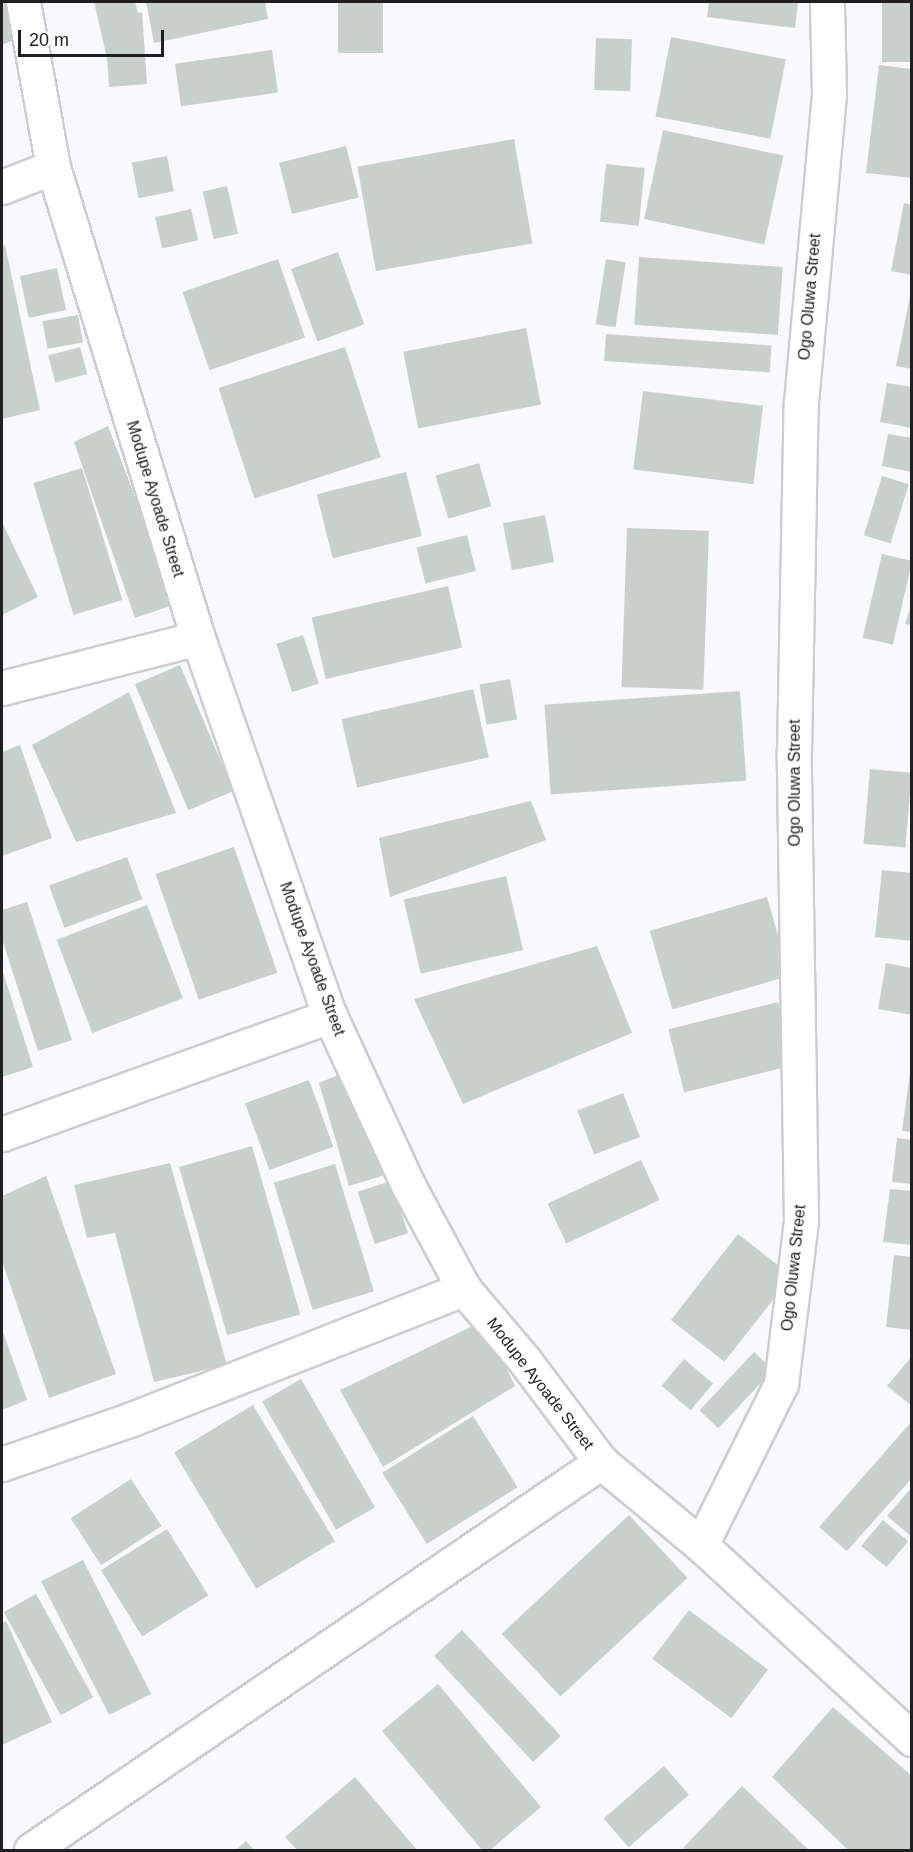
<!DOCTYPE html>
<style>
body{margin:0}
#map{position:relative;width:913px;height:1852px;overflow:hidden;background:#f8f8fe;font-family:Helvetica,sans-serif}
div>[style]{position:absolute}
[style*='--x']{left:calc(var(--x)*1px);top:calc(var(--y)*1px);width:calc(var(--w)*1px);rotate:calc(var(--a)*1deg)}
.building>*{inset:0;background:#c8d0cc;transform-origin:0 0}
.roads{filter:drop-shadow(2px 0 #cdccd4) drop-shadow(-2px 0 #cdccd4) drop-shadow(0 2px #cdccd4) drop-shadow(0 -2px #cdccd4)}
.minor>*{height:33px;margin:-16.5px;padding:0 16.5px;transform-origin:16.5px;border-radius:16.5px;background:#fff}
span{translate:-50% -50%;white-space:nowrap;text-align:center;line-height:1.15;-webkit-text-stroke:4.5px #fff;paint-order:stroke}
.street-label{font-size:16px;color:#202023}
.frame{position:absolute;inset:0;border:3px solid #202023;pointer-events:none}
.scale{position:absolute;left:18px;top:30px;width:146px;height:27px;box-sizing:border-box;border:3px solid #202023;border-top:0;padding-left:8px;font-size:18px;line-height:21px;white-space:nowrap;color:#202023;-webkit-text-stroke:4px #fff;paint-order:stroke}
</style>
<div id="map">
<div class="building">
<div style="clip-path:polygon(2px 2px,7px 2px,21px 37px,2px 45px)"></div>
<div style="clip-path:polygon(94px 2px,135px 2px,138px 13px,142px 12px,147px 84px,109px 87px,107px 58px)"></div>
<div style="clip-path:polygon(146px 2px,265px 2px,268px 19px,154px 43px)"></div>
<div style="left:338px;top:2px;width:45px;height:51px"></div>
<div style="clip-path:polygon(709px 2px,798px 2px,795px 28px,707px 17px)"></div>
<div style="left:882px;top:2px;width:30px;height:60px"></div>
<div style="left:671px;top:37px;width:117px;height:81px;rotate:11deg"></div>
<div style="left:596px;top:38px;width:36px;height:52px;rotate:2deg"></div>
<div style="left:272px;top:50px;width:43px;height:98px;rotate:82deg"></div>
<div style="clip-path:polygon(879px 65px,912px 69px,912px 178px,866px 173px)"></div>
<div style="left:663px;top:130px;width:123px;height:91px;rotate:12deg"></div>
<div style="left:514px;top:139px;width:106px;height:159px;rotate:80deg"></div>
<div style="left:346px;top:146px;width:53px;height:69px;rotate:76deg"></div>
<div style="left:167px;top:156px;width:36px;height:36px;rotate:79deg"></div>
<div style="left:606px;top:164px;width:39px;height:58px;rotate:6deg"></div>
<div style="left:227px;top:186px;width:49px;height:25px;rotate:77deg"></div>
<div style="clip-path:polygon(904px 203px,912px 205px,912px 275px,891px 271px)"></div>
<div style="left:191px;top:209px;width:32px;height:37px;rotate:77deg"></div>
<div style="clip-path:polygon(5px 245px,40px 410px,2px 419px,2px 246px)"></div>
<div style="left:338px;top:252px;width:77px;height:50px;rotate:70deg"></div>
<div style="left:639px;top:257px;width:144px;height:68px;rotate:4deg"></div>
<div style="left:278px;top:259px;width:83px;height:101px;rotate:71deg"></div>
<div style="left:606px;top:259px;width:20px;height:66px;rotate:9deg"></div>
<div style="left:57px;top:268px;width:43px;height:38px;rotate:78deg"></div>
<div style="clip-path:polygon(910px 296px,912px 296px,912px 369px,896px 366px)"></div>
<div style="left:78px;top:315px;width:28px;height:36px;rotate:80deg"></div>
<div style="left:526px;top:328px;width:78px;height:125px;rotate:79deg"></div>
<div style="left:606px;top:334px;width:166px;height:27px;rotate:4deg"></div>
<div style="left:80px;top:347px;width:28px;height:33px;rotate:75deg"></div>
<div style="left:345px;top:347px;width:116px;height:133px;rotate:72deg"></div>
<div style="clip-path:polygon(887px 383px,912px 387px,912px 428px,880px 422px)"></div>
<div style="left:643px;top:391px;width:121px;height:79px;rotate:7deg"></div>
<div style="clip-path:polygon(108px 426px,176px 604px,135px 618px,74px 442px)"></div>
<div style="clip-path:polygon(888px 434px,912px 438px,912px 472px,882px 466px)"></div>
<div style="left:479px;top:463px;width:45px;height:45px;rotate:74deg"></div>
<div style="left:82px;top:468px;width:138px;height:51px;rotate:73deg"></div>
<div style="left:406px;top:472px;width:66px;height:92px;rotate:76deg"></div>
<div style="left:882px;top:476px;width:28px;height:62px;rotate:17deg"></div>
<div style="left:545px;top:515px;width:48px;height:43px;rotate:79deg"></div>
<div style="clip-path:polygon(2px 522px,38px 597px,2px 615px)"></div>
<div style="left:627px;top:528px;width:82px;height:159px;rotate:2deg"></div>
<div style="left:467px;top:535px;width:37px;height:52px;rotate:76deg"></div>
<div style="left:882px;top:554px;width:31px;height:86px;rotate:13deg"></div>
<div style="left:448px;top:586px;width:63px;height:140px;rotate:77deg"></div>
<div style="clip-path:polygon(912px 603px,912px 625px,905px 624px)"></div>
<div style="left:303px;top:635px;width:51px;height:28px;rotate:72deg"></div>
<div style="left:180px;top:665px;width:137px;height:49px;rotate:67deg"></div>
<div style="left:510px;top:679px;width:41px;height:31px;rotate:80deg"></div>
<div style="left:473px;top:689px;width:70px;height:135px;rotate:77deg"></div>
<div style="left:740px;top:691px;width:90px;height:196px;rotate:86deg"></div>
<div style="clip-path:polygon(129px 692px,176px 813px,76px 842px,32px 745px)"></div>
<div style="clip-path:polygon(20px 745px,52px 838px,2px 856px,2px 752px)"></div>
<div style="left:870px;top:769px;width:42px;height:75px;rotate:5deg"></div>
<div style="clip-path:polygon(531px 801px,546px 840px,390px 897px,379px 838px)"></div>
<div style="left:234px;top:847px;width:133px;height:83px;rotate:71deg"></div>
<div style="left:127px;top:857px;width:45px;height:83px;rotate:70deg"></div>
<div style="clip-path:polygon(882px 870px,912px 873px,912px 941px,875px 937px)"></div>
<div style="left:506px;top:876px;width:76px;height:105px;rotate:77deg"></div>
<div style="left:767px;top:897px;width:82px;height:122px;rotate:74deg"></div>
<div style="clip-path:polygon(27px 902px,72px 1040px,38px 1051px,2px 939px,2px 910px)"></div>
<div style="left:147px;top:905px;width:100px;height:97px;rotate:69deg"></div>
<div style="clip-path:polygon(597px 946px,632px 1033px,463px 1104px,414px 999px)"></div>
<div style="clip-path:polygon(886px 963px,912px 968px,912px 1015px,878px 1009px)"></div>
<div style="clip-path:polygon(2px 969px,33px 1067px,2px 1077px)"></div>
<div style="left:778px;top:1002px;width:65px;height:113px;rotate:76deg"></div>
<div style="clip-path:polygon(348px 1071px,388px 1174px,349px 1186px,319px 1083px)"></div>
<div style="clip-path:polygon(910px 1073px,912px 1073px,912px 1132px,902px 1131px)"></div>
<div style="left:309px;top:1080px;width:71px;height:68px;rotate:70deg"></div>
<div style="left:623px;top:1093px;width:47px;height:49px;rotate:69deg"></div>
<div style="clip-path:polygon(897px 1138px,912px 1140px,912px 1184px,892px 1182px)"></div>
<div style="left:252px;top:1146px;width:175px;height:76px;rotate:74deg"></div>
<div style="left:641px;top:1160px;width:44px;height:103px;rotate:65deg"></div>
<div style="clip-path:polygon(170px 1163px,227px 1365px,154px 1382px,115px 1233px,87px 1238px,74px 1185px)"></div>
<div style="left:335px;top:1164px;width:133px;height:64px;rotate:73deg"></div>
<div style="clip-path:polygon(46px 1176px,116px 1374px,49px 1398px,2px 1261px,2px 1196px)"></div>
<div style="left:391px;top:1181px;width:55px;height:35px;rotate:72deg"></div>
<div style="clip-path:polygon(890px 1189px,912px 1191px,912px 1245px,883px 1242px)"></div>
<div style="left:738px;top:1234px;width:68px;height:109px;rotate:38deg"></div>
<div style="clip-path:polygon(894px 1255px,912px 1257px,912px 1330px,886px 1327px)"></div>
<div style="clip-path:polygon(483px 1321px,515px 1386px,383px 1467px,340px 1390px)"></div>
<div style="clip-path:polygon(2px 1329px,27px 1400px,2px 1410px)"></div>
<div style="left:754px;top:1352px;width:26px;height:80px;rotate:43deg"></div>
<div style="clip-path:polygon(912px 1356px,912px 1406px,887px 1386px)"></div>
<div style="left:684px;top:1359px;width:38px;height:35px;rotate:40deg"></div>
<div style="left:301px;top:1379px;width:148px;height:45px;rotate:60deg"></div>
<div style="left:253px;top:1405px;width:159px;height:92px;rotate:59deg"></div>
<div style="left:473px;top:1416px;width:84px;height:107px;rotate:58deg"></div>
<div style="clip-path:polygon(912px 1421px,912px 1478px,847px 1551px,819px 1527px)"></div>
<div style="left:131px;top:1479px;width:56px;height:72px;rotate:57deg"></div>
<div style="clip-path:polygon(912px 1487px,912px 1537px,887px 1516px)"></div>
<div style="left:629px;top:1515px;width:86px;height:174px;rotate:47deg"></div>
<div style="left:883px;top:1520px;width:33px;height:34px;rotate:40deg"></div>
<div style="left:167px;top:1529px;width:78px;height:78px;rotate:58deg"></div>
<div style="left:83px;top:1560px;width:150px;height:47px;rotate:63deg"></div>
<div style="left:36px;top:1594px;width:118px;height:37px;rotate:61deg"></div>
<div style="left:689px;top:1610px;width:99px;height:61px;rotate:37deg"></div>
<div style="clip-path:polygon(6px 1621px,52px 1722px,2px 1745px,2px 1623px)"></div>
<div style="left:462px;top:1630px;width:145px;height:38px;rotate:47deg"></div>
<div style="clip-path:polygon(438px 1684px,541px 1807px,490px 1850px,482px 1850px,382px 1731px)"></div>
<div style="clip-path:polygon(833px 1707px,912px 1776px,912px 1850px,848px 1850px,772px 1777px)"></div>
<div style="left:664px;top:1766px;width:38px;height:80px;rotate:49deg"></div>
<div style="clip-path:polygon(355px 1777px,417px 1850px,297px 1850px,285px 1837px)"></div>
<div style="clip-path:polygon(742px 1786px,809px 1850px,685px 1850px,683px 1848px)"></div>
<div style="clip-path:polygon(246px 1841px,254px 1850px,236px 1850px)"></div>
</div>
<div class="roads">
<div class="minor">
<div style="--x:23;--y:2;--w:168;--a:79.7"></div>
<div style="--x:53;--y:167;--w:493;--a:72.9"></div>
<div style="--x:198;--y:638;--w:400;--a:70.8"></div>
<div style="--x:330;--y:1016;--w:186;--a:65.2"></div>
<div style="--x:408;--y:1185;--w:118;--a:61.7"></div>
<div style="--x:464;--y:1289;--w:94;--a:49.7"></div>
<div style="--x:525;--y:1361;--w:126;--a:53"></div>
<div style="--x:601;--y:1462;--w:130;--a:39.7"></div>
<div style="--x:701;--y:1545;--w:287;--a:42.6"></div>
<div style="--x:2;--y:187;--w:55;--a:-21.4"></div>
<div style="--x:2;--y:688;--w:202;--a:-14.3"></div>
<div style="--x:2;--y:1134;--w:349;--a:-19.8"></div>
<div style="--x:2;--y:1464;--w:134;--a:-19.1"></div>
<div style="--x:129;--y:1420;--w:360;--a:-21.4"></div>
<div style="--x:701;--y:1545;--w:180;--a:-63.6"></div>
<div style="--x:781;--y:1384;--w:165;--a:-83"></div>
<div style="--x:801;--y:1220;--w:469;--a:-90.9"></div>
<div style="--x:794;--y:751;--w:349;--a:-88.9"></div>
<div style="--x:801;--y:402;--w:310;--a:-84.8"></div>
<div style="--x:829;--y:93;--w:91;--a:-91.3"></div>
<div style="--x:31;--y:1850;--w:690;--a:-34.24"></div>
</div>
</div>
<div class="street-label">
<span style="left:810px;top:297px;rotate:-85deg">Ogo Oluwa Street</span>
<span style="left:155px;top:499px;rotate:73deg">Modupe Ayoade Street</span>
<span style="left:795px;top:783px;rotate:-90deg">Ogo Oluwa Street</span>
<span style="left:312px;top:959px;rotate:70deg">Modupe Ayoade Street</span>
<span style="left:794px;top:1268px;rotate:-84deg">Ogo Oluwa Street</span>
<span style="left:540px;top:1384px;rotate:52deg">Modupe Ayoade Street</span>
</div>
<div class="frame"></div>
<div class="scale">20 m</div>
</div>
